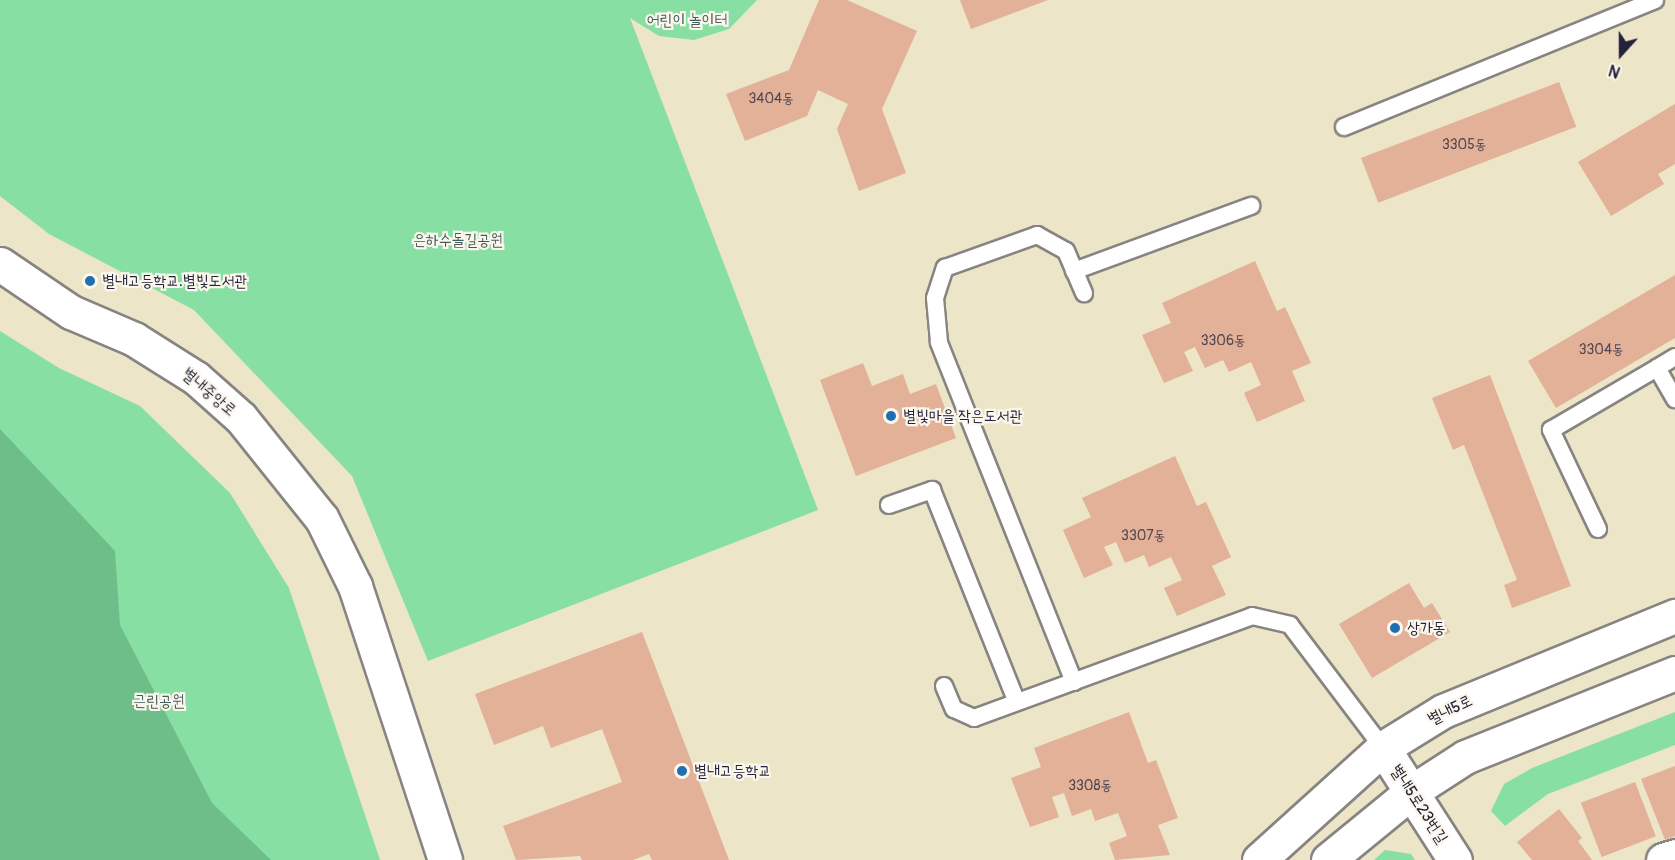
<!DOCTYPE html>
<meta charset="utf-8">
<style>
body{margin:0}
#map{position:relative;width:1675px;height:860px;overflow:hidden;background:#ece5c7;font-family:Pangolin,"Poor Story",sans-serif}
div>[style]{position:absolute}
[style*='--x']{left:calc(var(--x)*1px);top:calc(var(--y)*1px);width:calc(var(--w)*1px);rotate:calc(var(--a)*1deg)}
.green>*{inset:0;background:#87dfa3}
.forest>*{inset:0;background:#6dbe89}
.building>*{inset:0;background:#e2b198;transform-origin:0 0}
.roads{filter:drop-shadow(2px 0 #878481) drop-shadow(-2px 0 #878481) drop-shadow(0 2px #878481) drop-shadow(0 -2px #878481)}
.service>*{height:16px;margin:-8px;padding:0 8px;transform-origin:8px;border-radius:8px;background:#fff}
.minor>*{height:33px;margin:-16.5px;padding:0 16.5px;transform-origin:16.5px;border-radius:16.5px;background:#fff}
.tertiary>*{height:33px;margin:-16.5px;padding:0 16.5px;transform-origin:16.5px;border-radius:16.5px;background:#fff}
.dots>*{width:16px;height:16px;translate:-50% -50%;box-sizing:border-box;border:3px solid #fbf7ec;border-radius:50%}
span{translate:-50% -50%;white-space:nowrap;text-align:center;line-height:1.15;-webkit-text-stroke:4.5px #fbf7ec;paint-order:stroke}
.number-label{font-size:14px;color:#524652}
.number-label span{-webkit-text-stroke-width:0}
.park-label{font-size:16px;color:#405b5a}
.poi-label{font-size:16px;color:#22223b}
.left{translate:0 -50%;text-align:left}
.street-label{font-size:16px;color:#22223b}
.north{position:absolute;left:1591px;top:24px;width:60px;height:60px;-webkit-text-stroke:4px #fbf7ec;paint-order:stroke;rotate:201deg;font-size:16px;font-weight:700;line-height:24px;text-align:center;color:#22223b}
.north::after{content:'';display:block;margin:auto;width:21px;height:27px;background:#22223b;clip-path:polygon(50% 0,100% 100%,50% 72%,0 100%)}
</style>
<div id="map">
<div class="green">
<div style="clip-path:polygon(0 0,757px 0,729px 29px,694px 40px,659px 36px,630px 18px,818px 510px,428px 661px,352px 476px,194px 310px,49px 234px,0 196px)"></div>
<div style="clip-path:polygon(0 331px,59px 368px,140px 406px,230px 493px,289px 588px,380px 860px,0 860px)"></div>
<div style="clip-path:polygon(1675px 712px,1675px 745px,1548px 794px,1505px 826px,1491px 811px,1504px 784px,1532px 768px)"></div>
<div style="clip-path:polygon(1385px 850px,1411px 854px,1415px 860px,1374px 860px)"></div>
</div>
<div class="forest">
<div style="clip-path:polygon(0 429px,115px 551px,120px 625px,212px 803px,271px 860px,0 860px)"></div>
</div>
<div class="building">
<div style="clip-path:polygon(819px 0,847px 0,917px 31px,882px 109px,906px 173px,859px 191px,837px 129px,848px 104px,818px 90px,807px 116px,745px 141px,726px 94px,789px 70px)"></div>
<div style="clip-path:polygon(960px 0,1048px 0,971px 29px)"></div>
<div style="left:1559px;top:82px;width:48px;height:212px;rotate:69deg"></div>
<div style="clip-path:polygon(1675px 104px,1675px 164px,1658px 174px,1664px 184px,1611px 216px,1578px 162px)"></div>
<div style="clip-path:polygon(1255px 261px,1277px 311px,1285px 307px,1311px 363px,1292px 371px,1305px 401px,1257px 422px,1244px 393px,1261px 385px,1251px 362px,1229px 372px,1223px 360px,1205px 368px,1195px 347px,1184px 352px,1193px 371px,1164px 383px,1142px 335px,1171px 323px,1162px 303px)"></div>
<div style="clip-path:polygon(1675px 275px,1675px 338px,1556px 408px,1528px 361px)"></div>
<div style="clip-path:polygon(863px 363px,872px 386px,903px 374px,910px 394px,936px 384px,956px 438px,856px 476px,820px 380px)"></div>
<div style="clip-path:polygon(1490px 375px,1571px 586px,1512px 608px,1504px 585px,1517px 580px,1464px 445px,1453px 450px,1432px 398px)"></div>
<div style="clip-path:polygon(1175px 456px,1197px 506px,1206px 502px,1231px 557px,1212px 566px,1226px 595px,1177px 616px,1164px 588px,1182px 580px,1171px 557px,1149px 567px,1144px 555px,1125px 563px,1116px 542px,1104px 547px,1113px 565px,1084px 578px,1063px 530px,1091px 517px,1082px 498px)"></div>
<div style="clip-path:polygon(1409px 583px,1424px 608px,1432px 603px,1450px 632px,1372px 678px,1339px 624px)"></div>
<div style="clip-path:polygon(642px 632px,729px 860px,652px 860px,649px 854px,633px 860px,582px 860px,580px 856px,516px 860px,503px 826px,622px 782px,602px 729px,551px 748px,543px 726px,494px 745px,475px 694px)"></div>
<div style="clip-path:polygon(1129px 712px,1148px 763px,1156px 760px,1178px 818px,1158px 825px,1170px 855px,1115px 860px,1109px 843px,1127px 836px,1118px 813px,1095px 821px,1091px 809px,1072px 816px,1064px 793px,1052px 797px,1059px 817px,1030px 827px,1011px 778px,1041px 767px,1034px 748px)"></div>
<div style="clip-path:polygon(1675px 766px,1675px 836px,1665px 840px,1641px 779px)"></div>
<div style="left:1635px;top:782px;width:58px;height:58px;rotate:69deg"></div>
<div style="clip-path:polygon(1559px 809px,1582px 838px,1578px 841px,1592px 860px,1532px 860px,1517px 842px)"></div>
</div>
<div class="roads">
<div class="service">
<div style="--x:1344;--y:127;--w:336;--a:-22.2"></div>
<div style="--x:1074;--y:271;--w:189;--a:-20.2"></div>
<div style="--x:1675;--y:357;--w:21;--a:149"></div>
<div style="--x:1657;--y:368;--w:36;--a:60"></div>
<div style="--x:889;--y:505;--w:46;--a:-19.2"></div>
<div style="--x:932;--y:490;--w:228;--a:68.2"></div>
<div style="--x:1598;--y:529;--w:110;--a:-115.4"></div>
<div style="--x:1551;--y:430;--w:123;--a:-30.3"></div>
<div style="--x:1074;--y:682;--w:366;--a:-111.7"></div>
<div style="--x:939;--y:342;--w:44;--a:-95.2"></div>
<div style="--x:935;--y:298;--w:32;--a:-72"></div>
<div style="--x:945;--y:268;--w:98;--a:-19.7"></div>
<div style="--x:1037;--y:235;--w:33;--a:29"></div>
<div style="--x:1066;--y:251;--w:46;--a:66.8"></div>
<div style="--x:944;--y:686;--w:25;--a:67"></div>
<div style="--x:954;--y:709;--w:22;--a:24"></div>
<div style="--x:974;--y:718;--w:296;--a:-20.1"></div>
<div style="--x:1252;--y:616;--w:39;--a:13"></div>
<div style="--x:1290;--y:625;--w:154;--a:52.9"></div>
</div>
<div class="minor">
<div style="--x:1383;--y:748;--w:133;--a:57.3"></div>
<div style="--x:1663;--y:860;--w:13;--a:-18"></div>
</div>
<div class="tertiary">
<div style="--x:0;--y:264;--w:86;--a:34.1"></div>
<div style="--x:71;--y:312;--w:69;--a:23.2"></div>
<div style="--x:134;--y:339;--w:73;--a:32.2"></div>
<div style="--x:196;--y:378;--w:60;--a:41.6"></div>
<div style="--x:241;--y:418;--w:129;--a:51.3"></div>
<div style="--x:322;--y:519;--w:75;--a:63.8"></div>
<div style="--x:355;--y:586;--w:288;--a:71.8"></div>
<div style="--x:1259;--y:860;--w:167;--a:-42.1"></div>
<div style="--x:1383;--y:748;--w:70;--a:-31.7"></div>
<div style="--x:1443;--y:711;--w:251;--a:-22.3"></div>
<div style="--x:1328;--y:860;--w:107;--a:-39.3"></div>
<div style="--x:1411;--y:792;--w:64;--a:-32.9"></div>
<div style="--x:1465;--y:757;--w:226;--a:-21.8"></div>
</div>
</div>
<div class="dots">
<div style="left:90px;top:281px;background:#1f6fb2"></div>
<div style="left:891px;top:416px;background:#1f6fb2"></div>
<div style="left:1395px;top:628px;background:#1f6fb2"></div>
<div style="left:682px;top:771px;background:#1f6fb2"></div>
</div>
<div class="number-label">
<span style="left:771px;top:99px">3404동</span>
<span style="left:1464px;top:145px">3305동</span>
<span style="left:1223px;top:341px">3306동</span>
<span style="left:1601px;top:350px">3304동</span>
<span style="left:1143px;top:536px">3307동</span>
<span style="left:1090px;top:786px">3308동</span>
</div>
<div class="park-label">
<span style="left:687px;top:20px">어린이 놀이터</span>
<span style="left:458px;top:240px">은하수돌길공원</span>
<span style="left:159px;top:701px">근린공원</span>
</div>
<div class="poi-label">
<span class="left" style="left:102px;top:281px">별내고등학교.별빛도서관</span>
<span class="left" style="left:903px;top:416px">별빛마을 작은도서관</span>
<span class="left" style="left:1407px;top:628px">상가동</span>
<span class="left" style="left:694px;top:771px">별내고등학교</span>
</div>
<div class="street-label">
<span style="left:209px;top:392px;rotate:40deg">별내중앙로</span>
<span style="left:1450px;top:710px;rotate:-26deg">별내5로</span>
<span style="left:1419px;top:804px;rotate:57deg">별내5로23번길</span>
</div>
<div class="north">N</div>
</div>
